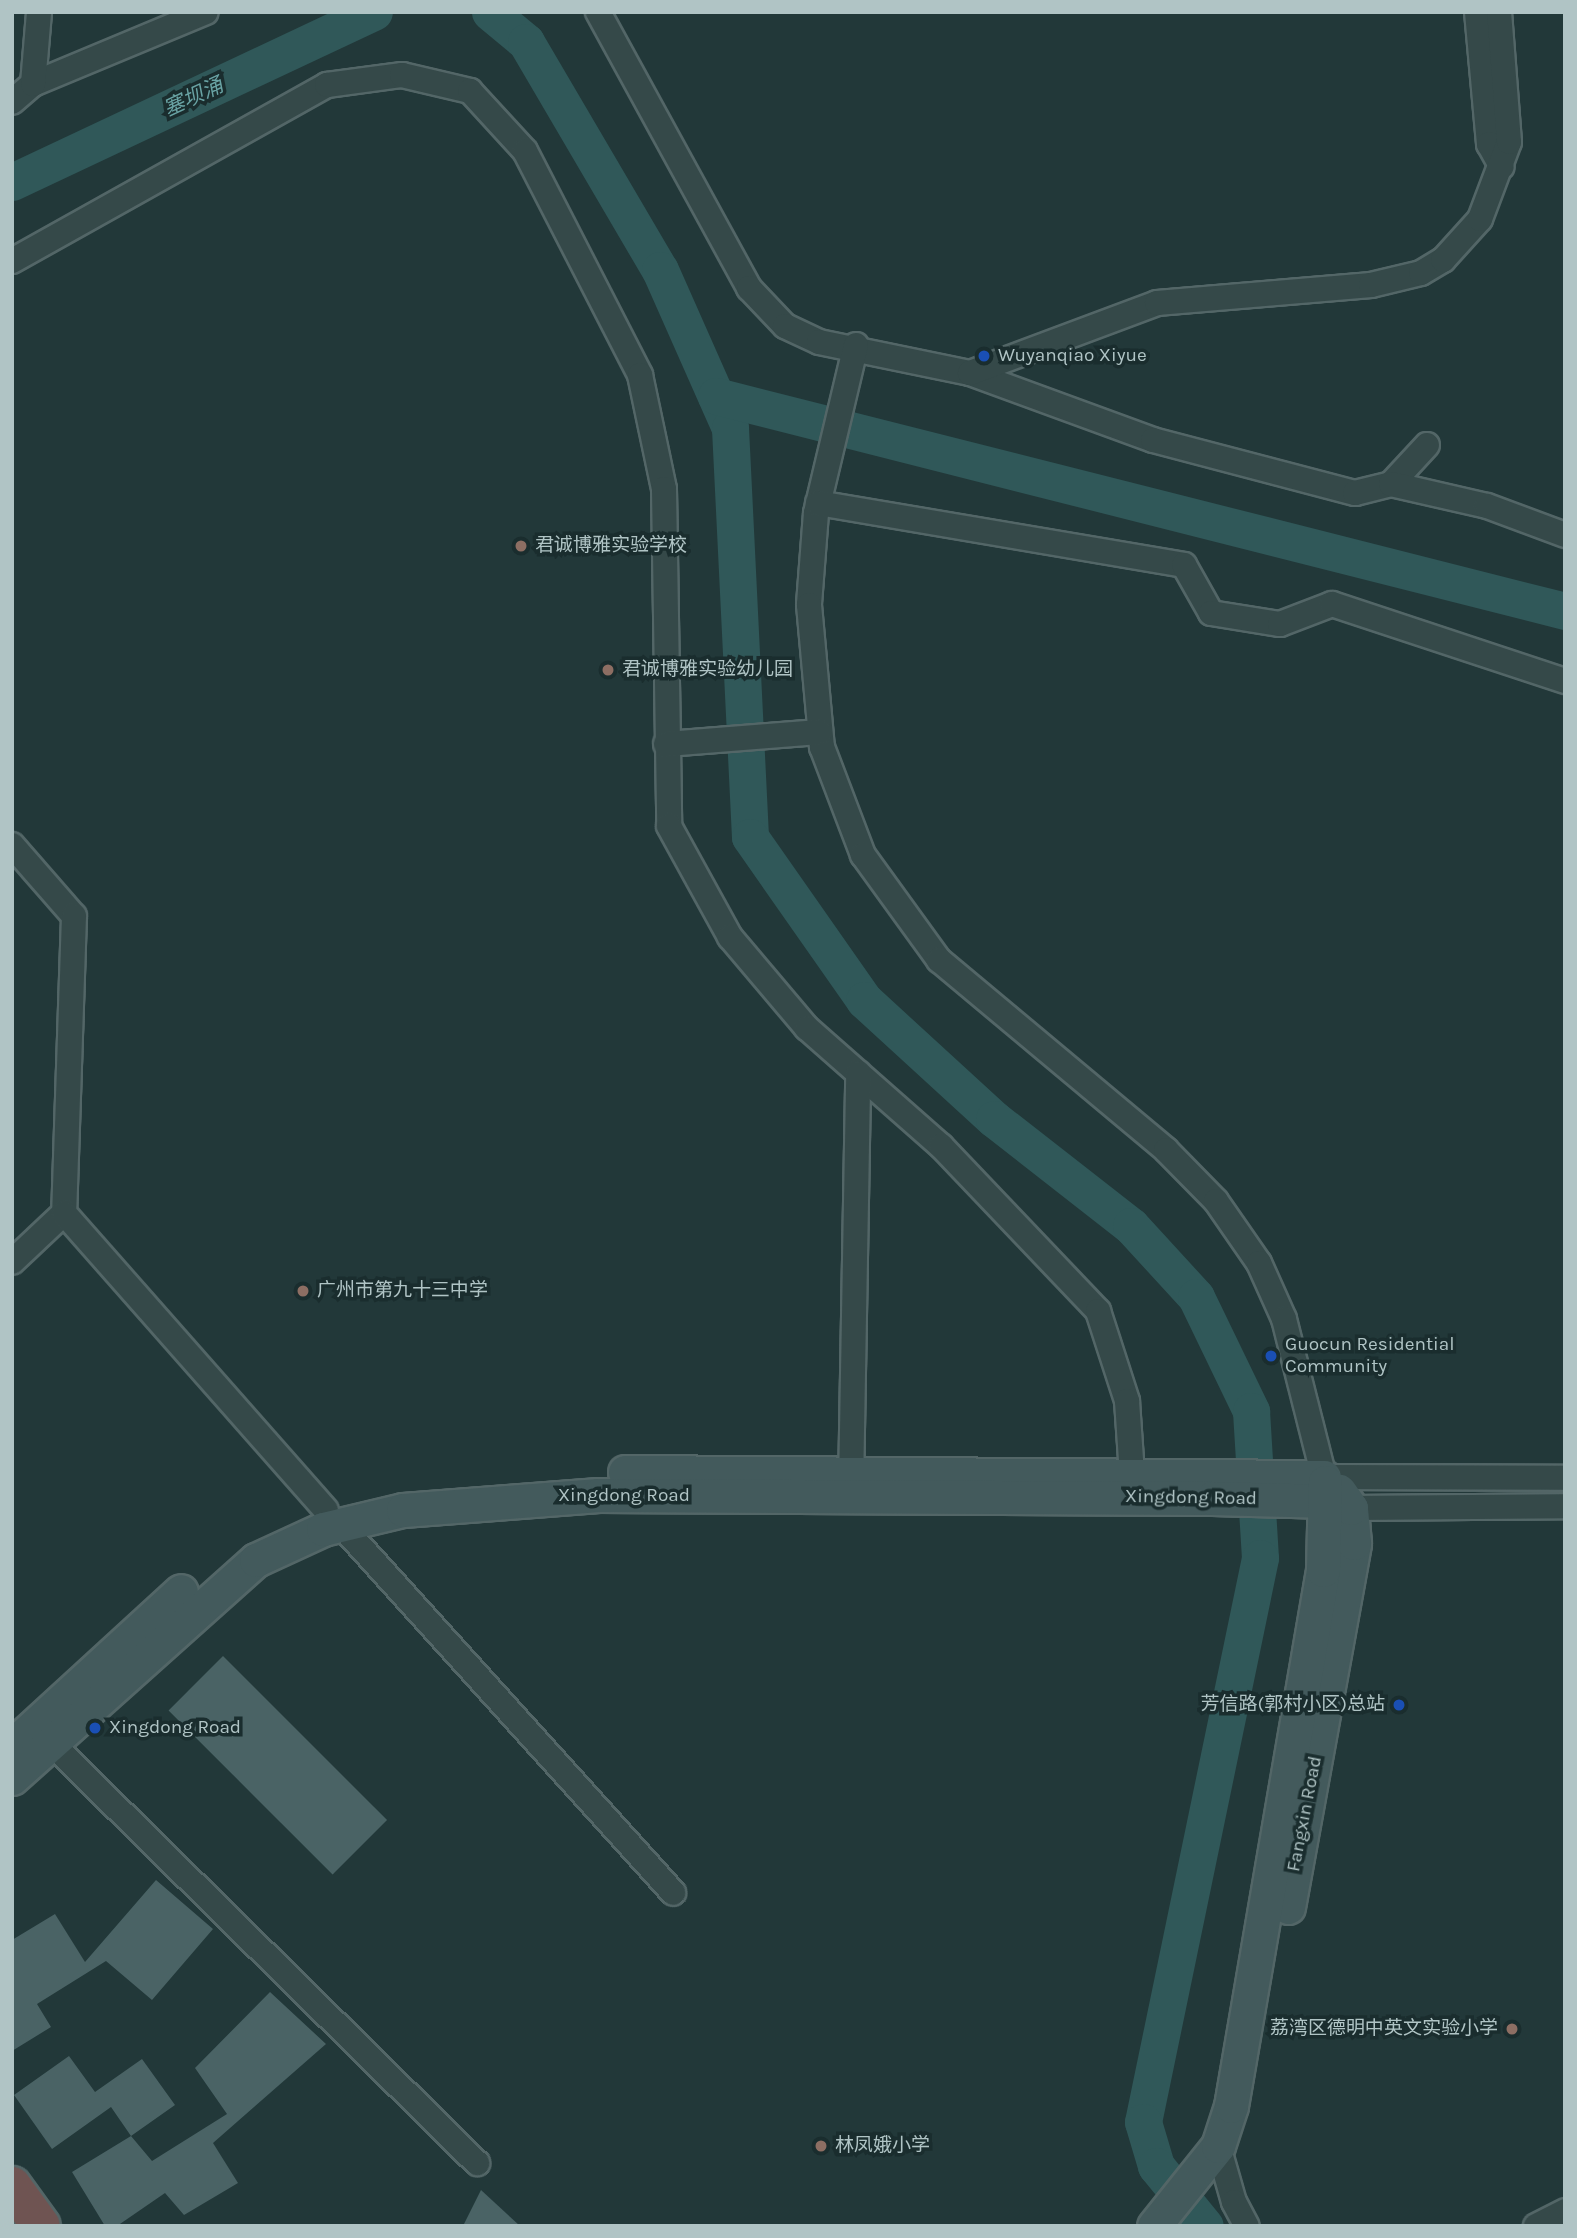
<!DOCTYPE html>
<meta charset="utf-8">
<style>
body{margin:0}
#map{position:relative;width:1577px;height:2238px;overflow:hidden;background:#223839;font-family:Karla,"Noto Sans SC",sans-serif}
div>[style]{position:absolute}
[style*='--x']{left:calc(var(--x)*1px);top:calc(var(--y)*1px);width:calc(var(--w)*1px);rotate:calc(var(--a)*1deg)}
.river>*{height:37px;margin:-18.5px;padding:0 18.5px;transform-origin:18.5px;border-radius:18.5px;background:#305859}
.building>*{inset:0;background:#4a6365;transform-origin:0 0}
.roads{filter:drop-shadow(2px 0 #536667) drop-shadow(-2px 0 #536667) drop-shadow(0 2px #536667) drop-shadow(0 -2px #536667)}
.street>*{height:24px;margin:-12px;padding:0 12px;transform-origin:12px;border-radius:12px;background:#354949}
.secondary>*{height:33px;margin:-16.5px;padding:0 16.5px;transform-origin:16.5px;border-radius:16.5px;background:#435a5c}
.highway>*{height:38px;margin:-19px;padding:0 19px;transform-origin:19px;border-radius:19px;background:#6f5452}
.dots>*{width:19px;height:19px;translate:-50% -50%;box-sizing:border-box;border:4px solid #1a2d2e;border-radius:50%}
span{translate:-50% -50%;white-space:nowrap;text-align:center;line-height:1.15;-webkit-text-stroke:7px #1a2d2e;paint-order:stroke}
.poi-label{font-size:19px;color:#b0c4c5}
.left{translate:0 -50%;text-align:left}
.right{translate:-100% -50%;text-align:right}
.street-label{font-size:19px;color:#b0c4c5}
.water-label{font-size:21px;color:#69a3a4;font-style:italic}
.frame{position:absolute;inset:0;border:14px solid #b0c4c5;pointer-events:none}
</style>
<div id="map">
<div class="river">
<div style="--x:490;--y:12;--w:47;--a:39.8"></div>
<div style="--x:526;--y:42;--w:264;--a:59.6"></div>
<div style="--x:660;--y:270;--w:173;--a:66.1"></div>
<div style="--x:730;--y:428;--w:409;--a:87.2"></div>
<div style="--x:750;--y:837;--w:199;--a:55"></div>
<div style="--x:864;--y:1000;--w:176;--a:42.5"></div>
<div style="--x:994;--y:1119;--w:174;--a:38"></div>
<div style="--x:1131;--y:1226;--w:96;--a:47.5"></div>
<div style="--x:1196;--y:1297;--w:127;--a:64.2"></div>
<div style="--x:1251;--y:1411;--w:147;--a:86.5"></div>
<div style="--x:1260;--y:1558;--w:576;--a:101.72"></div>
<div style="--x:1143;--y:2122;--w:46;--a:73.5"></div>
<div style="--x:1156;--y:2166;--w:77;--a:50.8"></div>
<div style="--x:12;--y:182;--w:400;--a:-25.2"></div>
<div style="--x:716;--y:396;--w:876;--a:14.21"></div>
</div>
<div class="building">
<div style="left:223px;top:1656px;width:232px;height:77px;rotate:45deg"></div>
<div style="clip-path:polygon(156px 1880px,213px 1929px,152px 2000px,106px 1961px,37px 2004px,51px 2027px,12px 2051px,12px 1940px,55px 1914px,85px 1962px)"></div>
<div style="clip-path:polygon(270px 1992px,326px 2044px,213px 2143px,238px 2183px,184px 2215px,165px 2193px,117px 2226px,105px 2226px,72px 2172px,131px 2136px,152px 2161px,227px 2114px,195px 2068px)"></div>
<div style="clip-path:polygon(69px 2056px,95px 2092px,142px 2059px,175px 2105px,131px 2136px,111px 2107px,52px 2149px,14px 2095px)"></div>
<div style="clip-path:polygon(481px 2190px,520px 2226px,463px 2226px)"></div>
</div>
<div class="roads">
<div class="street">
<div style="--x:598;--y:12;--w:315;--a:61.3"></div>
<div style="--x:749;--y:288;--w:52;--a:46.5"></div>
<div style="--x:785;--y:326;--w:38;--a:25"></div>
<div style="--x:819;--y:342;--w:154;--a:11.6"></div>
<div style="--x:970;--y:373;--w:195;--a:20.1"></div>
<div style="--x:1153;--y:440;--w:209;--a:14.7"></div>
<div style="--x:1355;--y:493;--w:37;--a:-14"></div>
<div style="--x:1391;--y:484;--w:53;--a:-47.3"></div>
<div style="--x:1477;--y:12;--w:133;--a:84.8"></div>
<div style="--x:1489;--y:144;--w:26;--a:61"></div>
<div style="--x:33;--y:84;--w:187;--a:-22.6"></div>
<div style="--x:12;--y:102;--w:28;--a:-41"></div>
<div style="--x:33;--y:84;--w:72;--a:-85.2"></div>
<div style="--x:12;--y:261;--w:361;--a:-29.2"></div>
<div style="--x:327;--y:85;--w:76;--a:-7.6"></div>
<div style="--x:402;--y:75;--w:70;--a:13.2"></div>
<div style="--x:470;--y:91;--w:81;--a:47.5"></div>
<div style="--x:525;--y:151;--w:252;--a:62.8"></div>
<div style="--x:640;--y:375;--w:116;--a:78.1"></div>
<div style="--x:664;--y:489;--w:337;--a:89.1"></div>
<div style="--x:669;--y:826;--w:127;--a:61.2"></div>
<div style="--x:730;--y:937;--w:119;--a:49.8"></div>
<div style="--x:807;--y:1028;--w:179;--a:41.4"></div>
<div style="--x:941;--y:1146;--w:228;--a:46.4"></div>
<div style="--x:1098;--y:1311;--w:95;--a:72.1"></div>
<div style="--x:1127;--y:1401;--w:73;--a:86.1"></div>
<div style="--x:856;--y:345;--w:173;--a:103.4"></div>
<div style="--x:816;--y:513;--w:92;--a:94.4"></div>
<div style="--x:809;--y:605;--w:143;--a:84.8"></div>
<div style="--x:822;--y:747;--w:116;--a:69.2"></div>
<div style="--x:863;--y:855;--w:130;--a:54.1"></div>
<div style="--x:939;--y:960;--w:296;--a:39.9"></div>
<div style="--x:1166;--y:1150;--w:71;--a:45.6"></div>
<div style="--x:1216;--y:1201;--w:75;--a:55.3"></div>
<div style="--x:1259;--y:1263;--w:61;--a:65.9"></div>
<div style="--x:1284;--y:1319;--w:163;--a:75.8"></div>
<div style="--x:1324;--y:1477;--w:241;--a:0.2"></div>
<div style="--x:970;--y:373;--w:200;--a:-20.5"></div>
<div style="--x:1157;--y:303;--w:215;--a:-4.8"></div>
<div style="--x:1371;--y:285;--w:51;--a:-13.5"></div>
<div style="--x:1421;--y:273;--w:26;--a:-31"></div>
<div style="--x:1443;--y:260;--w:55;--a:-47.9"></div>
<div style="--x:1480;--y:219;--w:82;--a:-69.4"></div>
<div style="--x:1509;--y:142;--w:130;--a:-94.4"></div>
<div style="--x:1391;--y:484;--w:98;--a:12.9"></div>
<div style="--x:1487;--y:506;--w:83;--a:20.4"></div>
<div style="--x:818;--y:503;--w:371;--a:9.6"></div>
<div style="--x:1184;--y:565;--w:55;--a:60.6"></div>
<div style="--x:1211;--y:613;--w:70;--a:9.1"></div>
<div style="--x:1280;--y:624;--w:56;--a:-21"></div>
<div style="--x:1332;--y:604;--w:245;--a:18.3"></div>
<div style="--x:666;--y:744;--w:154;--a:-4.5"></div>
<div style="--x:12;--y:845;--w:94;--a:48.9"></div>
<div style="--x:74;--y:916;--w:297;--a:91.9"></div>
<div style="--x:64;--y:1213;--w:71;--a:136.7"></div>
<div style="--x:64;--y:1213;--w:396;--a:48.6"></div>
<div style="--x:851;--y:1488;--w:415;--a:-89"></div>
<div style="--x:1351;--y:1508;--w:214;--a:-0.5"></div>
<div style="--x:340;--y:1524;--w:497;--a:47.9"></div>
<div style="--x:50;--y:1742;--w:600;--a:44.59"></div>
<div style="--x:1218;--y:2146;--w:58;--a:74.1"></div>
<div style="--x:1234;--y:2202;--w:27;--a:62"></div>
<div style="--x:1536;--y:2226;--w:33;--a:-27"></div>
</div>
<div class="secondary">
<div style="--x:625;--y:1472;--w:699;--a:0.41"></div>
<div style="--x:12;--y:1746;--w:229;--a:-42.5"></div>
<div style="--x:12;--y:1778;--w:327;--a:-41.8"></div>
<div style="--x:256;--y:1560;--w:74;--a:-24.8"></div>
<div style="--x:323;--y:1529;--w:82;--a:-13.4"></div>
<div style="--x:403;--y:1510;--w:196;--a:-4.4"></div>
<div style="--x:598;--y:1495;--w:614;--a:0.28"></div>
<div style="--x:1212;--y:1498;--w:118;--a:1.5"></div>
<div style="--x:1330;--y:1501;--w:22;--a:18"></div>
<div style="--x:1288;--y:1907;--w:370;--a:-79.7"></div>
<div style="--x:1354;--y:1543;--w:35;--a:-95"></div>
<div style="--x:1351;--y:1508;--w:21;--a:-125"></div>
<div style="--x:1154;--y:2226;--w:102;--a:-51.3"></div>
<div style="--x:1218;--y:2146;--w:42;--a:-72"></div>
<div style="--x:1231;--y:2106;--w:544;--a:-80.26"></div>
<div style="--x:1323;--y:1570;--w:88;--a:-88.7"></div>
</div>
<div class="highway">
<div style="--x:12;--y:2186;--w:49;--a:54.1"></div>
</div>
</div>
<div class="dots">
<div style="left:984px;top:356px;background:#1a4fb4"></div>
<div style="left:521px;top:546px;background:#8d6e63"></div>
<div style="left:608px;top:670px;background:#8d6e63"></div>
<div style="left:303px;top:1291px;background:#8d6e63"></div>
<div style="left:1271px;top:1356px;background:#1a4fb4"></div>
<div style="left:1399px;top:1705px;background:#1a4fb4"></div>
<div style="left:95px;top:1728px;background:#1a4fb4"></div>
<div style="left:1512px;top:2029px;background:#8d6e63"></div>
<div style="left:821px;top:2146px;background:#8d6e63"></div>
</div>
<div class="poi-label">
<span class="left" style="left:998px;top:356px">Wuyanqiao Xiyue</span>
<span class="left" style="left:535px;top:546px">君诚博雅实验学校</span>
<span class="left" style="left:622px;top:670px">君诚博雅实验幼儿园</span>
<span class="left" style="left:317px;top:1291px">广州市第九十三中学</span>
<span class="left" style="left:1285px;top:1356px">Guocun Residential<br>Community</span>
<span class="right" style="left:1385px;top:1705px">芳信路(郭村小区)总站</span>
<span class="left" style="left:109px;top:1728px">Xingdong Road</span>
<span class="right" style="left:1498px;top:2029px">荔湾区德明中英文实验小学</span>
<span class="left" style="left:835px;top:2146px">林凤娥小学</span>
</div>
<div class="street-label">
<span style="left:624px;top:1496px">Xingdong Road</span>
<span style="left:1191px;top:1498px;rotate:1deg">Xingdong Road</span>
<span style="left:1305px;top:1814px;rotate:-79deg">Fangxin Road</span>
</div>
<div class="water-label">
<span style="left:193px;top:97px;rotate:-25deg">塞坝涌</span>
</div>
<div class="frame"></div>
</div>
